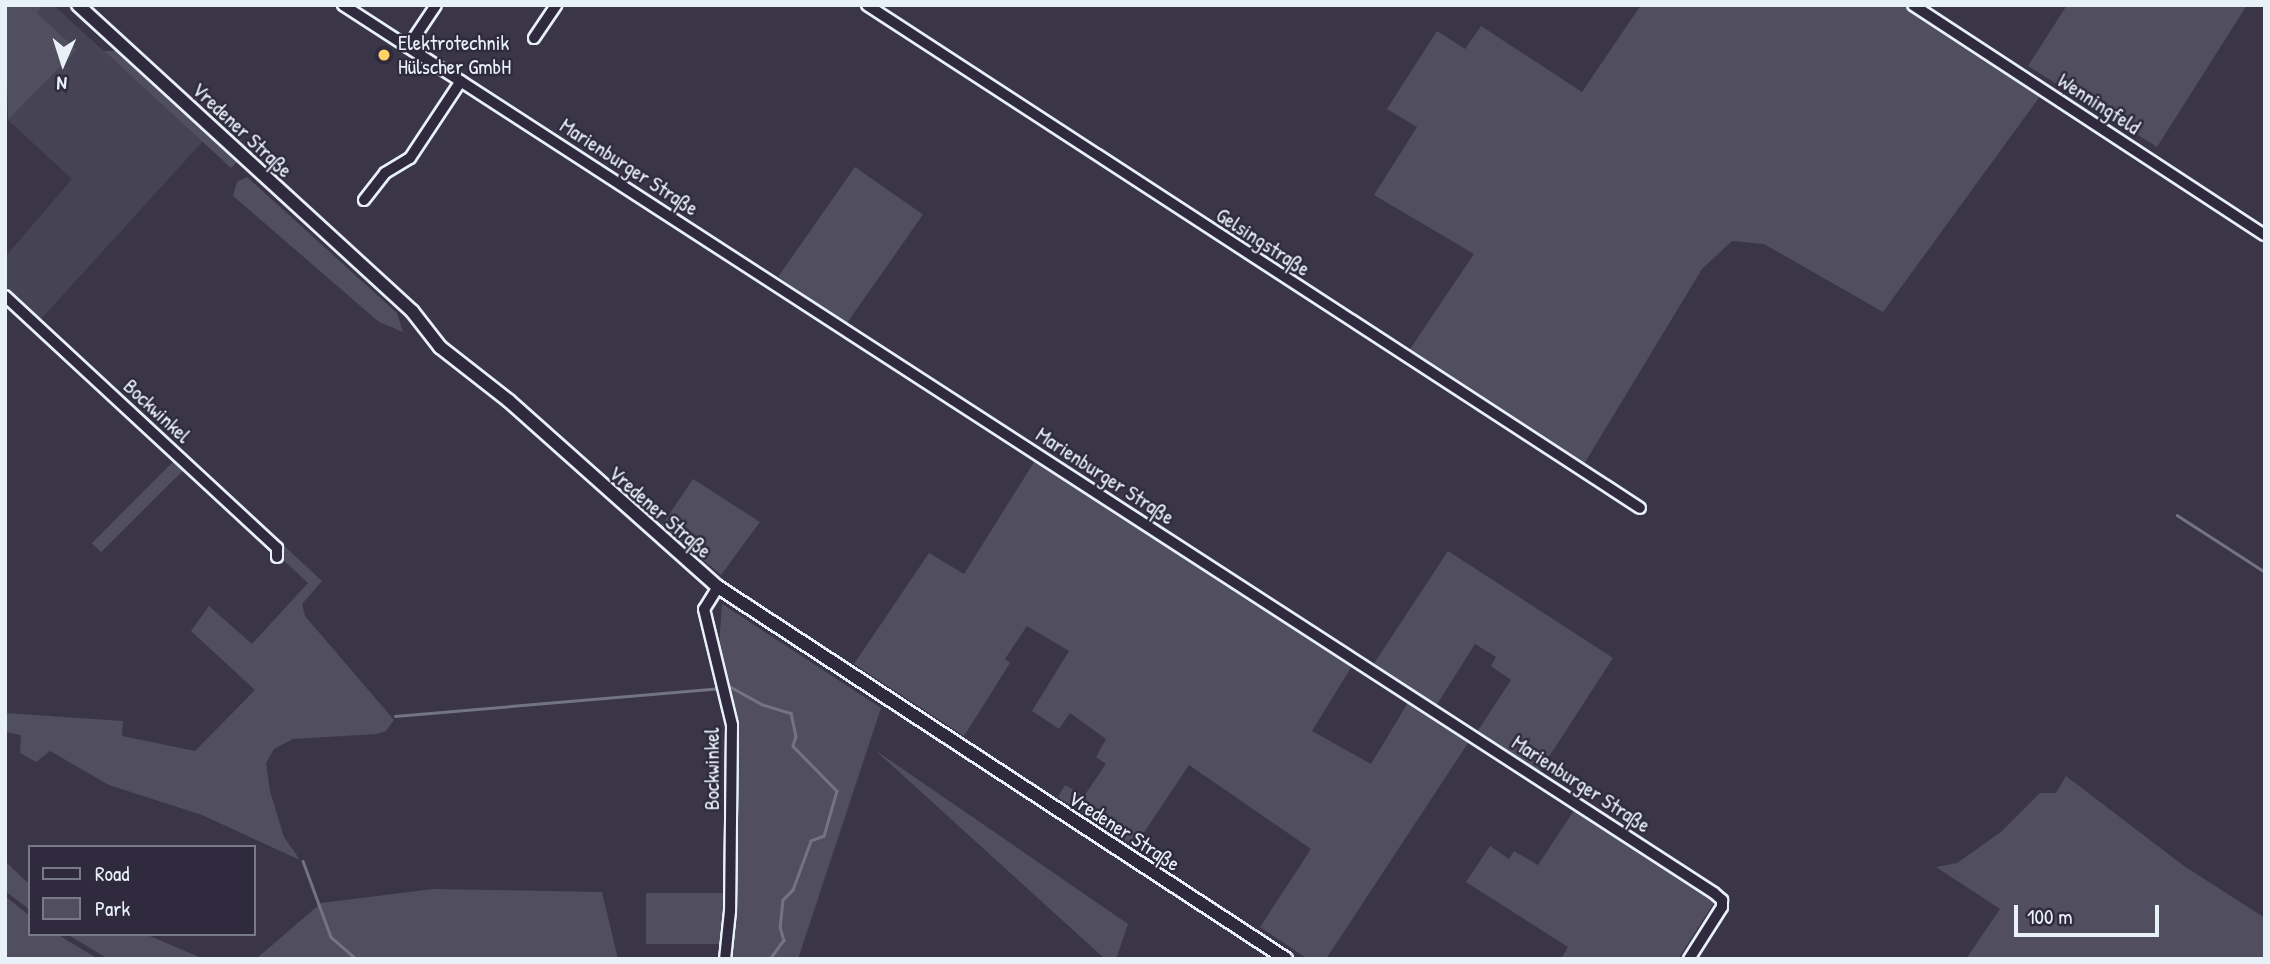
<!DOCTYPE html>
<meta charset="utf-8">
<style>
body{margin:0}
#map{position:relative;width:2270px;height:964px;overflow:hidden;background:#3a3648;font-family:"Patrick Hand",sans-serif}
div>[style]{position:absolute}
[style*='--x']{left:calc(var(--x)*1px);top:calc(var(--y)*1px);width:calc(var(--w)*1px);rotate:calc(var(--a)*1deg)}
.built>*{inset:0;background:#464354}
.green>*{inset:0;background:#504e5f;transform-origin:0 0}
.stream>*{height:2.5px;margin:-1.25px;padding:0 1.25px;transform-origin:1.25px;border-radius:1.25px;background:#737482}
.roads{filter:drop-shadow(2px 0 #e8f1f8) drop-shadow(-2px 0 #e8f1f8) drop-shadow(0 2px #e8f1f8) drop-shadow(0 -2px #e8f1f8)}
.minor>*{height:10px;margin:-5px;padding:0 5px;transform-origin:5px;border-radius:5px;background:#2f2a3d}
.tertiary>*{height:12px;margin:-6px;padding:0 6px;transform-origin:6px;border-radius:6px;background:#2f2a3d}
.dots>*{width:19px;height:19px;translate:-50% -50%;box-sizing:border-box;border:4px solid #2f2a3d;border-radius:50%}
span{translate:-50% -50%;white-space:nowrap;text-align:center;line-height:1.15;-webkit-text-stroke:5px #2f2a3d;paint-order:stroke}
.poi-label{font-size:21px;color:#e8f1f8}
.left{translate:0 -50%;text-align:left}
.street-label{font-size:21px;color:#e8f1f8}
.frame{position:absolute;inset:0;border:7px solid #e8f1f8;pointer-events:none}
.legend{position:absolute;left:28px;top:845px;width:228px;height:91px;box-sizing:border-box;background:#2f2a3d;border:2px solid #797a88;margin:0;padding:9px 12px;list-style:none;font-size:21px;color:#e8f1f8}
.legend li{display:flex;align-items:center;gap:14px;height:35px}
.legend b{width:35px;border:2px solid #797a88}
.north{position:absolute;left:28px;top:28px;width:70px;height:70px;-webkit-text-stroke:5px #2f2a3d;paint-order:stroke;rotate:183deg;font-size:19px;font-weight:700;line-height:28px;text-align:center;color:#e8f1f8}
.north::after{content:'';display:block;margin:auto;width:24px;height:32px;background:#e8f1f8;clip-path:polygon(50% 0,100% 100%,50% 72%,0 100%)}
.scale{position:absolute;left:2014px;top:905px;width:145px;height:32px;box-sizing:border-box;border:4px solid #e8f1f8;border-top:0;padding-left:9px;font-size:21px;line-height:24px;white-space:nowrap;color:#e8f1f8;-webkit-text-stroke:5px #2f2a3d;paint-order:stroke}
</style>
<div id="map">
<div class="built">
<div style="clip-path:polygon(43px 5px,53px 5px,203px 141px,41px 319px,5px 285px,5px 257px,72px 179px,8px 120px,77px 50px,36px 13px)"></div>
</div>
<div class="green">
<div style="clip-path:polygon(5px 5px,43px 5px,37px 13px,77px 50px,8px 120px)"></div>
<div style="clip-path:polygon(1641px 5px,1901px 5px,2041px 95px,1883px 312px,1764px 244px,1732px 241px,1702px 269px,1584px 464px,1408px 352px,1474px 254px,1374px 195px,1417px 127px,1387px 109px,1437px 31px,1465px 49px,1481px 26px,1582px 92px)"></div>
<div style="clip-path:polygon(2067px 5px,2247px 5px,2157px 147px,2028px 66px)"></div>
<div style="clip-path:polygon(104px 51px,120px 51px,237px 159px,236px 163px,231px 168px)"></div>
<div style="left:855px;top:167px;width:83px;height:134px;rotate:35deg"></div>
<div style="clip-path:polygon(247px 177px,397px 313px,403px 332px,379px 322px,233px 196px,237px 182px)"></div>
<div style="left:176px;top:459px;width:13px;height:119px;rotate:45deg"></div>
<div style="clip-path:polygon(1036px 459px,1352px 666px,1312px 731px,1371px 764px,1409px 701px,1470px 740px,1326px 959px,1308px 959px,1260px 927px,1311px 849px,1189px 765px,1135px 846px,1058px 797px,1065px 785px,1084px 796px,1106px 764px,1096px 757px,1106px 739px,1070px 713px,1059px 729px,1032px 711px,1069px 651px,1027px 626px,1005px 659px,1010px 663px,964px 736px,854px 664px,929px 553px,964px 574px)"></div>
<div style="clip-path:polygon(693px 479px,760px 522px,721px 575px,662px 525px)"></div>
<div style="clip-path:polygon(281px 543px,322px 581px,302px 604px,305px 616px,394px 720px,386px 731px,377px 734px,293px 739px,274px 749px,266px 763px,270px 791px,284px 837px,300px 860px,202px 815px,109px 785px,50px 751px,36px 762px,20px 753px,21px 735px,5px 732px,5px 713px,123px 721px,122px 736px,195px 751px,255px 690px,191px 631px,209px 606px,252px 644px,308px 583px,267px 545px)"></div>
<div style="clip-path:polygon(1448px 551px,1613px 658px,1539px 772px,1477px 732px,1511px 680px,1491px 666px,1496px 657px,1475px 644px,1436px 706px,1373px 665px)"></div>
<div style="clip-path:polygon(722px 604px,881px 708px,798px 959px,728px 959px,737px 754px,728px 677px,719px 645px)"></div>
<div style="clip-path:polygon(875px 750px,1128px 924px,1116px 959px,1105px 959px)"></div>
<div style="clip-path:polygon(2066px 776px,2184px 866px,2265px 918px,2265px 959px,1966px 959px,2000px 909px,1936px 867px,1957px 863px,2001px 832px,2040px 793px,2056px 793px)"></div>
<div style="clip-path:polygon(1575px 809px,1715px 901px,1678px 959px,1561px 959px,1568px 947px,1466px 882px,1490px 846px,1509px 859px,1514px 851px,1538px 865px)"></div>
<div style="clip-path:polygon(5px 861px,30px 885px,30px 910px,5px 891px)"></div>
<div style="clip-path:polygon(433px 889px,602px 892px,618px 959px,256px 959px,321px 903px)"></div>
<div style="left:646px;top:893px;width:81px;height:51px"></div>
<div style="clip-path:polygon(5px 896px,30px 916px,30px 934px,57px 934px,98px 959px,5px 959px)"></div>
<div style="clip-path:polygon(67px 934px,145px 934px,204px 959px,108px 959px)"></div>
</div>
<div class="stream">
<div style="--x:2177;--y:515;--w:105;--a:32.9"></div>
<div style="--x:729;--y:686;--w:37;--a:29"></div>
<div style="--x:761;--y:704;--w:31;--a:17"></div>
<div style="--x:791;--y:713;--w:24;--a:78"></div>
<div style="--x:796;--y:736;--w:10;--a:107"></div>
<div style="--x:793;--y:746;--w:63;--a:45.6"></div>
<div style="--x:837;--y:791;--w:47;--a:106.1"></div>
<div style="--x:824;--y:836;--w:14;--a:159"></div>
<div style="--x:811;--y:841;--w:52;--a:110.2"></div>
<div style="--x:793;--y:890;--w:14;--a:135"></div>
<div style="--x:783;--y:900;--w:27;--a:96"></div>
<div style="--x:780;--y:927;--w:14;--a:73"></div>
<div style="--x:784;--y:940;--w:24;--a:126"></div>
<div style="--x:395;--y:716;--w:325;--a:-4.9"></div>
<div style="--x:303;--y:861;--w:81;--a:69.8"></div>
<div style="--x:331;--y:937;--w:33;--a:41"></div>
</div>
<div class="roads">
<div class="minor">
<div style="--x:343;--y:5;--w:1633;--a:32.93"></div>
<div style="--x:1714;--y:893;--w:11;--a:41"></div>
<div style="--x:1722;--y:900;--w:7;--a:90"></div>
<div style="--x:1722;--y:907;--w:62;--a:122.4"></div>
<div style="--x:867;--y:5;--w:922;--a:33.05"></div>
<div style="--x:1913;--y:5;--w:420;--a:33.2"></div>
<div style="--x:534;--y:38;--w:40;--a:-56"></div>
<div style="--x:408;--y:47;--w:50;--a:-56.3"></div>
<div style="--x:364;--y:200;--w:34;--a:-52"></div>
<div style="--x:385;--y:173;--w:29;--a:-31"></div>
<div style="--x:410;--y:158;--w:92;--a:-56.5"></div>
<div style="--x:5;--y:296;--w:371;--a:42.8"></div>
<div style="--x:277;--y:548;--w:9;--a:90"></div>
<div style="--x:718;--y:587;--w:26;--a:122"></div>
<div style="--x:704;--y:609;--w:119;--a:76.4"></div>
<div style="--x:732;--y:725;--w:186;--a:90.6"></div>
<div style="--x:730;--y:911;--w:48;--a:95.9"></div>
</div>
<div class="tertiary">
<div style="--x:78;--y:5;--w:453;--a:42.5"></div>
<div style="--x:412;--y:311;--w:46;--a:52.1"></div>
<div style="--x:440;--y:347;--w:88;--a:38"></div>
<div style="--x:509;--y:401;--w:280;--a:41.7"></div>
<div style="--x:718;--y:587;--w:679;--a:33.22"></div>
</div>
</div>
<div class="dots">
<div style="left:384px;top:55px;background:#ffd166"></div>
</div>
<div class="poi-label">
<span class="left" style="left:398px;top:55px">Elektrotechnik<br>Hülscher GmbH</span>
</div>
<div class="street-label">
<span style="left:2099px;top:104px;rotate:33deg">Wenningfeld</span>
<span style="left:242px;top:130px;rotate:43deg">Vredener Straße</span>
<span style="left:629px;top:167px;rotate:33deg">Marienburger Straße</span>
<span style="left:1263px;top:242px;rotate:33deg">Gelsingstraße</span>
<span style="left:157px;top:411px;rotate:43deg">Bockwinkel</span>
<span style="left:1105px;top:476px;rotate:33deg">Marienburger Straße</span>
<span style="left:660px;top:512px;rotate:41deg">Vredener Straße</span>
<span style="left:712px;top:769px;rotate:-90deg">Bockwinkel</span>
<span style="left:1581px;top:784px;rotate:33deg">Marienburger Straße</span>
<span style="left:1124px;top:831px;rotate:33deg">Vredener Straße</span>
</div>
<div class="frame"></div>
<ul class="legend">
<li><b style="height:9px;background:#2f2a3d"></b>Road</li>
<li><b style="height:19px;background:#504e5f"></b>Park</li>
</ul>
<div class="north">N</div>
<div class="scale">100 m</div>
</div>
